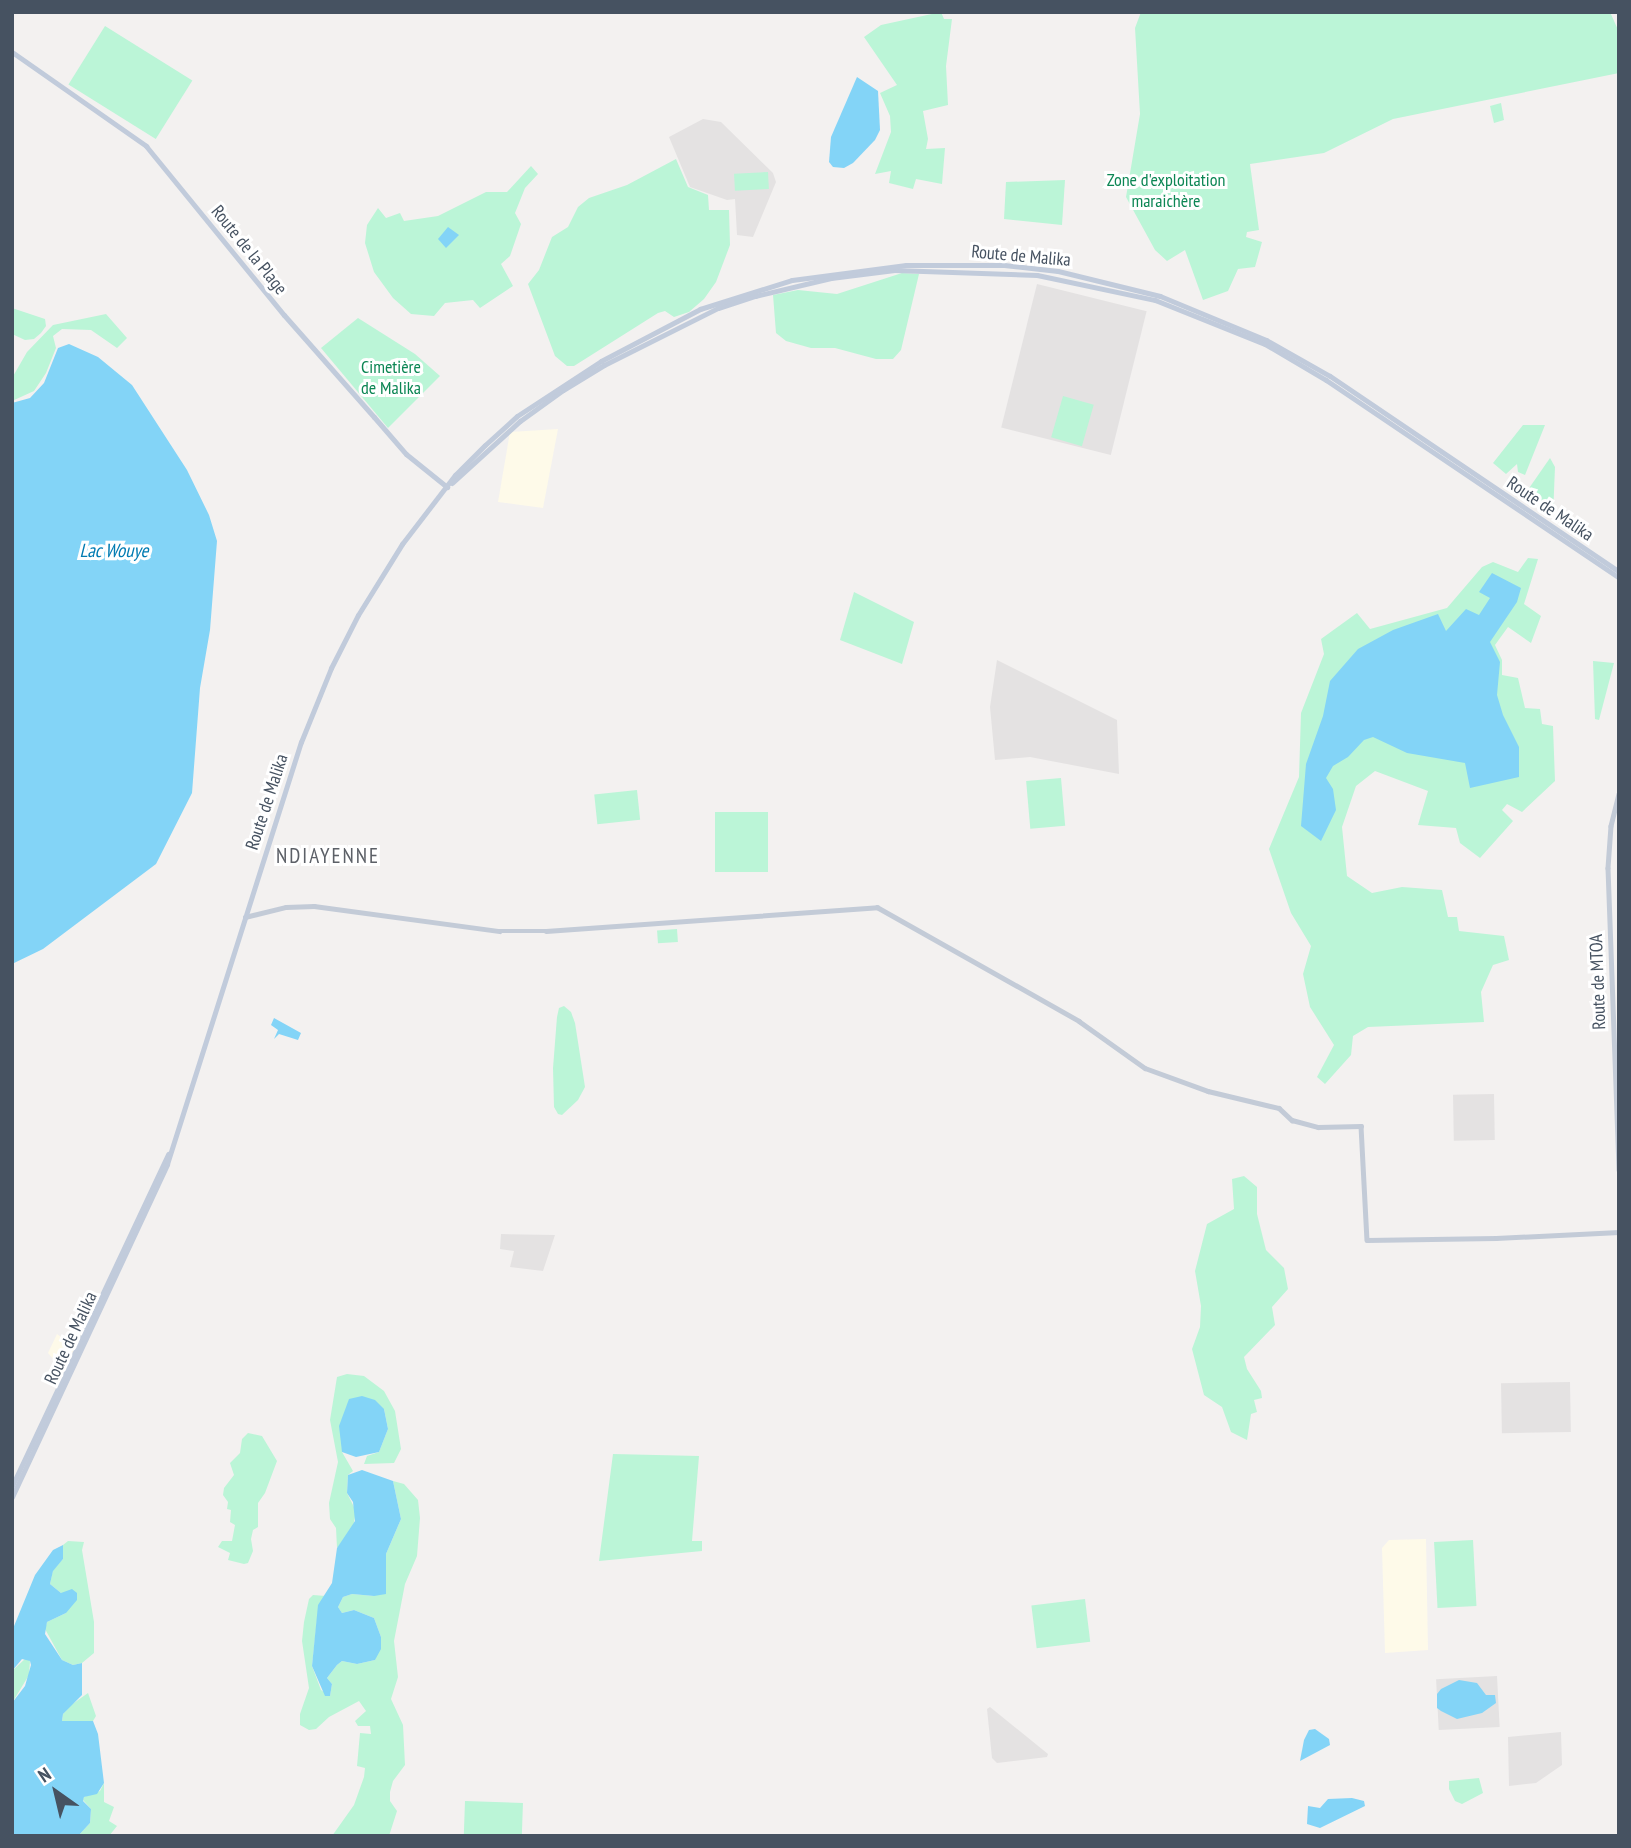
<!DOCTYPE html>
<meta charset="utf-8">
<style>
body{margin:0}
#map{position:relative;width:1631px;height:1848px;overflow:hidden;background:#f3f1f0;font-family:"PT Sans Narrow",sans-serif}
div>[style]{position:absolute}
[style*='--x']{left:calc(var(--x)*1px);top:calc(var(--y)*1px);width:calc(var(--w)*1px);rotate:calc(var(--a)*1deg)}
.commercial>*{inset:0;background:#fefae9}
.education>*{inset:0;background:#e4e2e2;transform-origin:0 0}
.green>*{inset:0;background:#bbf5d7;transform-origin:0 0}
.water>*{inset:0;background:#83d4f7}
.tertiary>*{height:4.5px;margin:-2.25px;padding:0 2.25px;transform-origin:2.25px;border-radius:2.25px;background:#c3cbd7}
.secondary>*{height:5px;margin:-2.5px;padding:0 2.5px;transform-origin:2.5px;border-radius:2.5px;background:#c1cbdb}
span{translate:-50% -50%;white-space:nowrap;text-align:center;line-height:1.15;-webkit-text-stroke:6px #fff;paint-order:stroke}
.park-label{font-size:18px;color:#0c8654}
.street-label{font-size:18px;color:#465261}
.water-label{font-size:19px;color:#017bb2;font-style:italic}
.quarter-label{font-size:21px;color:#5c6067;letter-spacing:2px}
.frame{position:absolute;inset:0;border:14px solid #465261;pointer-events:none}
.north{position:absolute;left:21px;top:1757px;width:70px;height:70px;-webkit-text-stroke:5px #fff;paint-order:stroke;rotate:326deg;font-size:19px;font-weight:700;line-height:28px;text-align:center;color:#465261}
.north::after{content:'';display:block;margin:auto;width:24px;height:32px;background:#465261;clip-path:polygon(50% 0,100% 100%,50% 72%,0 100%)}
</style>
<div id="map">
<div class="commercial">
<div style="clip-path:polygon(558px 429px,543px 508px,498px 502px,510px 432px)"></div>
<div style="clip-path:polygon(57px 1334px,75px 1347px,63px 1370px,48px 1353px)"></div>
<div style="clip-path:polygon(1426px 1539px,1428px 1650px,1385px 1653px,1382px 1548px,1389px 1540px)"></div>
</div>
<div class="education">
<div style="clip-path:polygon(703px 119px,721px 122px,773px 173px,776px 182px,753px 237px,737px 235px,735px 199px,727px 200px,690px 187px,669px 137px)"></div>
<div style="left:1037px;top:284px;width:113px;height:148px;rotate:14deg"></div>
<div style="clip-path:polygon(997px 660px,1117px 720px,1119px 774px,1030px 757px,995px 760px,990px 707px)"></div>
<div style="left:1494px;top:1094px;width:46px;height:41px;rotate:89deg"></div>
<div style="clip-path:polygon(501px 1234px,555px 1235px,543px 1271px,510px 1267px,514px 1251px,500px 1249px)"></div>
<div style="left:1570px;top:1382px;width:50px;height:69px;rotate:89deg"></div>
<div style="left:1497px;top:1676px;width:51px;height:61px;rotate:87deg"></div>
<div style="clip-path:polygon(990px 1707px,1048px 1754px,1047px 1757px,997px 1763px,992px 1758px,987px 1709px)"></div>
<div style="clip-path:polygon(1561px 1732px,1562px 1765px,1536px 1783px,1509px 1786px,1508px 1737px)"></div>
</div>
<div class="green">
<div style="clip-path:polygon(941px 12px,944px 19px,952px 19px,946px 66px,948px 105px,923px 111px,928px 139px,926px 149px,945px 148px,942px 184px,916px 179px,913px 189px,889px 183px,891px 171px,875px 174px,891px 132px,890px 116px,880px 93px,897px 85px,864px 37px,881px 25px)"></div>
<div style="clip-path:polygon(1141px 12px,1610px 12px,1619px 32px,1619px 73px,1393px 119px,1324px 153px,1250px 164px,1259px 230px,1247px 232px,1246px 237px,1262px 242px,1255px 267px,1238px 269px,1228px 291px,1203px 300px,1185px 250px,1167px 261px,1155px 250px,1126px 197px,1140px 114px,1135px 28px)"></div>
<div style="left:105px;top:26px;width:103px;height:69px;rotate:32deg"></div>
<div style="clip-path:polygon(1501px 103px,1504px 120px,1494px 123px,1490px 106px)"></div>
<div style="clip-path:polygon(676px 159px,688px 187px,708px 195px,709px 210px,729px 210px,730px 245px,716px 282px,704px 299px,689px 312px,674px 317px,665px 311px,658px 313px,574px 366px,567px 366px,555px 356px,528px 284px,539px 270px,552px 237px,568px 227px,578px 207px,589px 198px,627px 185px)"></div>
<div style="clip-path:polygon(531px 166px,538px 174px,525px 188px,515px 213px,521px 224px,510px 256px,501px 264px,513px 286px,480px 308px,473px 300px,445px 303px,434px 316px,411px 314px,393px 298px,374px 272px,365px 243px,367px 225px,378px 208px,386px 218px,400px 213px,404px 221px,438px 216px,486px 192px,507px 192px)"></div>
<div style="left:768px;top:172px;width:17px;height:34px;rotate:87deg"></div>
<div style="clip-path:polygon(1065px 180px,1062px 225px,1004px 219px,1006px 182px)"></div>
<div style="clip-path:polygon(902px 273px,919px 274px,901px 350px,893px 359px,876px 359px,835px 348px,811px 348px,786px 341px,776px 333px,773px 295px,798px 290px,837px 294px)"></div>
<div style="clip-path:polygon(12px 308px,45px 319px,46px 326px,41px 333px,34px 339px,25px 340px,12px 334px)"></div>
<div style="clip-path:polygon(106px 314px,127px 338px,117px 348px,91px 330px,62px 329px,53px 336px,56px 348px,46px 373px,34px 391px,12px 401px,12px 378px,27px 352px,53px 325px)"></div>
<div style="clip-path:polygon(358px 318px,415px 354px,440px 376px,388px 428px,321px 348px)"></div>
<div style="left:1063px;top:396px;width:32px;height:43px;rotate:16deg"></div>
<div style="clip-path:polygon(1523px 425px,1545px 425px,1525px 475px,1518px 472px,1517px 464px,1506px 474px,1493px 463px)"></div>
<div style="clip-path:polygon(1550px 458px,1555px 467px,1553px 516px,1527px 501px,1525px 494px)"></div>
<div style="clip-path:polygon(1528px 558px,1538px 559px,1524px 604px,1541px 616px,1531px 643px,1508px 627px,1495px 645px,1502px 660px,1502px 675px,1518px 678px,1525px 708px,1540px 709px,1542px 724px,1553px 726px,1555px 781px,1522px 812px,1507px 804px,1502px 810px,1513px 821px,1480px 858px,1460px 843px,1456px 828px,1418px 825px,1428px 791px,1375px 771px,1356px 786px,1342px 827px,1347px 876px,1372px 893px,1402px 887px,1442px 890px,1448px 917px,1457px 917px,1459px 931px,1504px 936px,1509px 960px,1493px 965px,1481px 992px,1484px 1022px,1368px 1027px,1353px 1036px,1351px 1055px,1325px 1084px,1317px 1077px,1334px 1045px,1310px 1007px,1303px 974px,1311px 946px,1291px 913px,1269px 849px,1299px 777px,1301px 713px,1324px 654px,1321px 639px,1357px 613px,1370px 629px,1447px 608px,1482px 567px,1493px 562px,1518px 572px)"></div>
<div style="clip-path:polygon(854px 592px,914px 622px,902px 664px,840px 640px)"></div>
<div style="clip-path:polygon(1593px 661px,1614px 663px,1599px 720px,1595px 719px)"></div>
<div style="left:1061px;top:778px;width:48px;height:35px;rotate:85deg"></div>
<div style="left:637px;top:790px;width:30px;height:43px;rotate:84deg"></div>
<div style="left:768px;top:812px;width:60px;height:53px;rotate:90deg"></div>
<div style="left:677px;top:929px;width:13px;height:20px;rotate:86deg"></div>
<div style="clip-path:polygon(564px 1006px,571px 1012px,575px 1023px,585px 1087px,578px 1100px,562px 1115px,558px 1114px,554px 1107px,553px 1068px,557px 1017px,559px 1008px)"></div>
<div style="clip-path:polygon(1244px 1176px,1257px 1187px,1257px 1214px,1266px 1250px,1284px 1268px,1288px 1289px,1272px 1307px,1275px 1325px,1244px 1357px,1247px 1369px,1261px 1391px,1262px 1398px,1254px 1400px,1257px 1412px,1251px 1414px,1247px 1440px,1231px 1432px,1222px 1407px,1204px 1395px,1192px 1349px,1200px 1327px,1201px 1306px,1195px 1271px,1207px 1224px,1234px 1209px,1232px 1179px)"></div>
<div style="clip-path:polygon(347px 1374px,364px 1376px,384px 1391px,395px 1411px,401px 1449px,394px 1463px,364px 1464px,367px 1456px,379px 1452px,388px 1429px,384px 1409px,342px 1452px,353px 1471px,348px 1475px,347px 1493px,356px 1511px,353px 1528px,337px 1548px,336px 1528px,330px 1519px,329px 1503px,338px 1462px,330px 1420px,337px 1377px)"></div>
<div style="clip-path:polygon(248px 1433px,262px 1436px,277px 1461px,265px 1493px,258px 1503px,258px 1527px,253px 1530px,251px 1539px,253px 1551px,248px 1563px,244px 1564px,228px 1560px,230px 1553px,218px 1547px,222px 1541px,232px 1541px,235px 1525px,230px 1522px,231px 1510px,227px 1509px,228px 1502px,223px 1495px,224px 1488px,234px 1475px,230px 1463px,240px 1453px,242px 1439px)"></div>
<div style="clip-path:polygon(613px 1454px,699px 1456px,692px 1541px,702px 1541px,702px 1551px,599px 1561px)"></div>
<div style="clip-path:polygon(393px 1481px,404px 1484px,418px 1500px,420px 1518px,417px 1556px,405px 1584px,394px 1641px,398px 1677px,391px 1699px,403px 1725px,405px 1765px,393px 1781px,390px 1792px,390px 1801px,397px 1811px,389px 1836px,332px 1836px,354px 1805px,364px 1777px,365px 1768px,357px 1766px,360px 1733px,371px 1734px,370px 1726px,358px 1726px,355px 1721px,366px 1711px,359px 1701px,329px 1717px,316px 1729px,309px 1730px,300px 1725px,300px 1714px,309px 1688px,302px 1641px,304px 1622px,309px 1599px,313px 1595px,326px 1596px,317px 1620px,312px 1666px,321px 1690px,330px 1696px,332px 1684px,327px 1678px,337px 1665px,342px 1661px,357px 1664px,375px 1660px,381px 1637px,374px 1618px,354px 1610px,342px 1613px,338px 1607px,343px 1597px,352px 1594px,374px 1596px,386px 1554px,401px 1519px)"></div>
<div style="left:1473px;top:1540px;width:66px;height:39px;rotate:87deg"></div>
<div style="clip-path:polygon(68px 1541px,84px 1542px,82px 1550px,94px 1622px,94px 1653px,82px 1663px,73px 1665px,62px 1660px,45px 1629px,47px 1622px,66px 1613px,61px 1593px,50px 1584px,53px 1570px,63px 1559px,63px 1545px)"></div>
<div style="left:1085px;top:1599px;width:43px;height:54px;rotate:83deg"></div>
<div style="clip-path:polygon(26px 1658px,30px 1661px,29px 1675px,12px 1703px,12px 1671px)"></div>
<div style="clip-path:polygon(88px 1693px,96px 1716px,93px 1721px,62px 1721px,63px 1714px,71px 1705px)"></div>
<div style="clip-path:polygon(1479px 1778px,1483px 1793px,1462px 1804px,1455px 1801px,1449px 1789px,1449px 1781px)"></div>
<div style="clip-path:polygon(104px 1783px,104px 1802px,114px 1807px,109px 1821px,117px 1826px,109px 1836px,78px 1836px,90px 1823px,91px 1809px,83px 1800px,84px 1797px,100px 1791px)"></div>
<div style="left:465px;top:1801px;width:58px;height:35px;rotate:2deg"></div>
</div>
<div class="water">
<div style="clip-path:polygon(857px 77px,878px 91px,880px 130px,875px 140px,853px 163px,844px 168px,833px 167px,829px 162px,831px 137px)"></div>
<div style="clip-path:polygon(448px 227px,459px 235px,446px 248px,438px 239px)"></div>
<div style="clip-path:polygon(69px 344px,98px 357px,132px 385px,187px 470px,209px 515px,217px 541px,210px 630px,200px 688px,192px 793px,156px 864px,43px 949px,12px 964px,12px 403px,30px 398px,44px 383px,58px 348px)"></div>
<div style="clip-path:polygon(1492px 573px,1521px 588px,1517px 602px,1490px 642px,1500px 662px,1497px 695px,1503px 715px,1519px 747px,1519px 777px,1470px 788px,1465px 763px,1407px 753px,1373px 737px,1364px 740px,1348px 757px,1333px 766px,1326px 778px,1333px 789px,1336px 810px,1321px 841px,1301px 826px,1306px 764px,1323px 716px,1330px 681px,1358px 649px,1393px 630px,1438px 614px,1446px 631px,1466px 609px,1479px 615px,1490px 598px,1479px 592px)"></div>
<div style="clip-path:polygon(274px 1018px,301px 1033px,298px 1040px,279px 1034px,274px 1039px,278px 1030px,271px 1025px)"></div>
<div style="clip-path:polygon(362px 1396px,375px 1400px,384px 1409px,388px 1429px,379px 1452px,356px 1457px,342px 1452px,339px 1426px,349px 1399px)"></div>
<div style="clip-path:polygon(362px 1470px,393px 1481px,401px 1519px,386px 1554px,386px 1594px,374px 1596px,352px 1594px,343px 1597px,338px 1607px,342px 1613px,354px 1610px,374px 1618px,381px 1637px,381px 1649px,375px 1660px,357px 1664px,342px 1661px,337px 1665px,327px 1678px,332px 1684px,330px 1696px,325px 1696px,312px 1666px,318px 1605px,332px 1583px,337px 1548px,355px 1521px,353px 1502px,347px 1493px,348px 1475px)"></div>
<div style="clip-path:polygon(63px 1545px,63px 1559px,53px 1571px,50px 1584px,61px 1593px,72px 1589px,77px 1593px,77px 1600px,66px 1613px,47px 1622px,45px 1634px,62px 1660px,73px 1665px,82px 1663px,82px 1695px,63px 1714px,62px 1721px,93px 1721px,98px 1734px,104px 1783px,97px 1794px,84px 1797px,83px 1801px,91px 1809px,90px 1823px,78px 1836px,12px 1836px,12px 1703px,25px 1686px,31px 1665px,30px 1661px,22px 1659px,12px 1671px,12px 1631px,35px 1575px,53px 1550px)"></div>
<div style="clip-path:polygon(1459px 1680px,1477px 1683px,1486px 1695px,1495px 1695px,1496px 1703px,1482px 1713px,1457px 1719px,1441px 1711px,1437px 1708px,1437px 1694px,1441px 1689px)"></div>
<div style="clip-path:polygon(1315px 1729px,1329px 1739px,1330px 1745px,1300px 1761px,1304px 1740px,1309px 1730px)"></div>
<div style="clip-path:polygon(1352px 1798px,1364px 1801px,1365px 1806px,1320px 1828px,1307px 1824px,1308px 1806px,1320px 1808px,1328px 1799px)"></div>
</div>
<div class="tertiary">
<div style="--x:1619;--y:794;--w:33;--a:104"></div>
<div style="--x:1611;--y:826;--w:42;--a:94.1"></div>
<div style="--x:1608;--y:868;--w:302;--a:87.9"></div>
<div style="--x:245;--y:917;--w:42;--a:-13.7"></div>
<div style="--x:286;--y:907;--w:28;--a:-2"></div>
<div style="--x:314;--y:906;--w:187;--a:7.7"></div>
<div style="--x:499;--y:931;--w:47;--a:0"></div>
<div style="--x:546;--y:931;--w:332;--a:-4.1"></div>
<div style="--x:877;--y:907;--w:232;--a:29.4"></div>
<div style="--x:1079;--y:1021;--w:81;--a:35.5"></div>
<div style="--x:1145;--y:1068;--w:67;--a:20.1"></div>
<div style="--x:1208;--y:1091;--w:73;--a:13.5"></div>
<div style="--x:1279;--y:1108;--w:18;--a:43"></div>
<div style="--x:1292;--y:1120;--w:27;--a:15"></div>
<div style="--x:1318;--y:1127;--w:43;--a:-1.3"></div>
<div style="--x:1361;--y:1126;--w:114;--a:87"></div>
<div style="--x:1367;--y:1240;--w:129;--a:-0.9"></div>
<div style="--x:1496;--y:1238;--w:123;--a:-2.8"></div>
</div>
<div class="secondary">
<div style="--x:12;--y:52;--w:164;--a:35"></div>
<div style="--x:146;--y:146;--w:218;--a:50.8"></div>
<div style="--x:284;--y:315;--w:136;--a:48.6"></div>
<div style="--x:374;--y:417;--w:49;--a:49.1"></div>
<div style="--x:406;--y:454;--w:53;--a:38.8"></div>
<div style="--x:452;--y:483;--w:92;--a:-42.4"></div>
<div style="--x:520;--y:421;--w:53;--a:-35.8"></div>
<div style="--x:563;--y:390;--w:48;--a:-31.4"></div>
<div style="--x:604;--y:365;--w:127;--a:-26.6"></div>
<div style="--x:718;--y:308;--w:39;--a:-18"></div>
<div style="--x:755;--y:296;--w:78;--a:-13.3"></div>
<div style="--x:831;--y:278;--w:64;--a:-7.2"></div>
<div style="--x:894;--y:270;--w:143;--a:2"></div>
<div style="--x:1037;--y:275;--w:121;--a:12"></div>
<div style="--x:1155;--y:300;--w:118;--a:21.8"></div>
<div style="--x:1265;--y:344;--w:71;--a:30.5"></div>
<div style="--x:1326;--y:380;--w:354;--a:34"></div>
<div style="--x:12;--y:1486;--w:367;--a:-64.8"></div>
<div style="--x:12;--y:1497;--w:367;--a:-65"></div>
<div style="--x:167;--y:1164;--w:443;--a:-72.4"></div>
<div style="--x:301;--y:742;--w:80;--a:-67.9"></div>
<div style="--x:331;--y:668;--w:59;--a:-63"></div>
<div style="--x:358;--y:615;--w:84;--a:-58.2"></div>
<div style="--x:402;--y:544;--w:87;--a:-52.5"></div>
<div style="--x:455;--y:475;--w:42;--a:-45"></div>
<div style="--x:485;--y:445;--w:43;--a:-42.2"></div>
<div style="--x:517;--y:416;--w:100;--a:-33.2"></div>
<div style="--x:601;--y:361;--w:112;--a:-27.7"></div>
<div style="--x:700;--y:309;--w:96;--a:-17.5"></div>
<div style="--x:792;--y:280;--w:115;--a:-7.5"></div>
<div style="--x:906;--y:265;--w:98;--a:0"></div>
<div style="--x:1004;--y:265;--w:54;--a:6.3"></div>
<div style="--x:1058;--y:271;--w:105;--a:13.8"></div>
<div style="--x:1160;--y:296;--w:115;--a:22.5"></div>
<div style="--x:1266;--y:340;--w:73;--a:29.4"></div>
<div style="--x:1330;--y:376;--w:349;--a:34.1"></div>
</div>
<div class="park-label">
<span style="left:1166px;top:191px">Zone d'exploitation<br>maraichère</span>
<span style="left:391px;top:378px">Cimetière<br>de Malika</span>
</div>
<div class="street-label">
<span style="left:249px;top:250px;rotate:51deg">Route de la Plage</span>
<span style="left:1021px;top:256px;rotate:5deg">Route de Malika</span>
<span style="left:1550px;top:509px;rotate:34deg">Route de Malika</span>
<span style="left:267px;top:802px;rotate:-72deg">Route de Malika</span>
<span style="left:1598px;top:982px;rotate:-92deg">Route de MTOA</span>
<span style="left:71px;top:1338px;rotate:-65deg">Route de Malika</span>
</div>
<div class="water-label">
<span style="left:114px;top:551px">Lac Wouye</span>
</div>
<div class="quarter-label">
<span style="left:328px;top:856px">NDIAYENNE</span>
</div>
<div class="frame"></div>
<div class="north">N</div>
</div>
